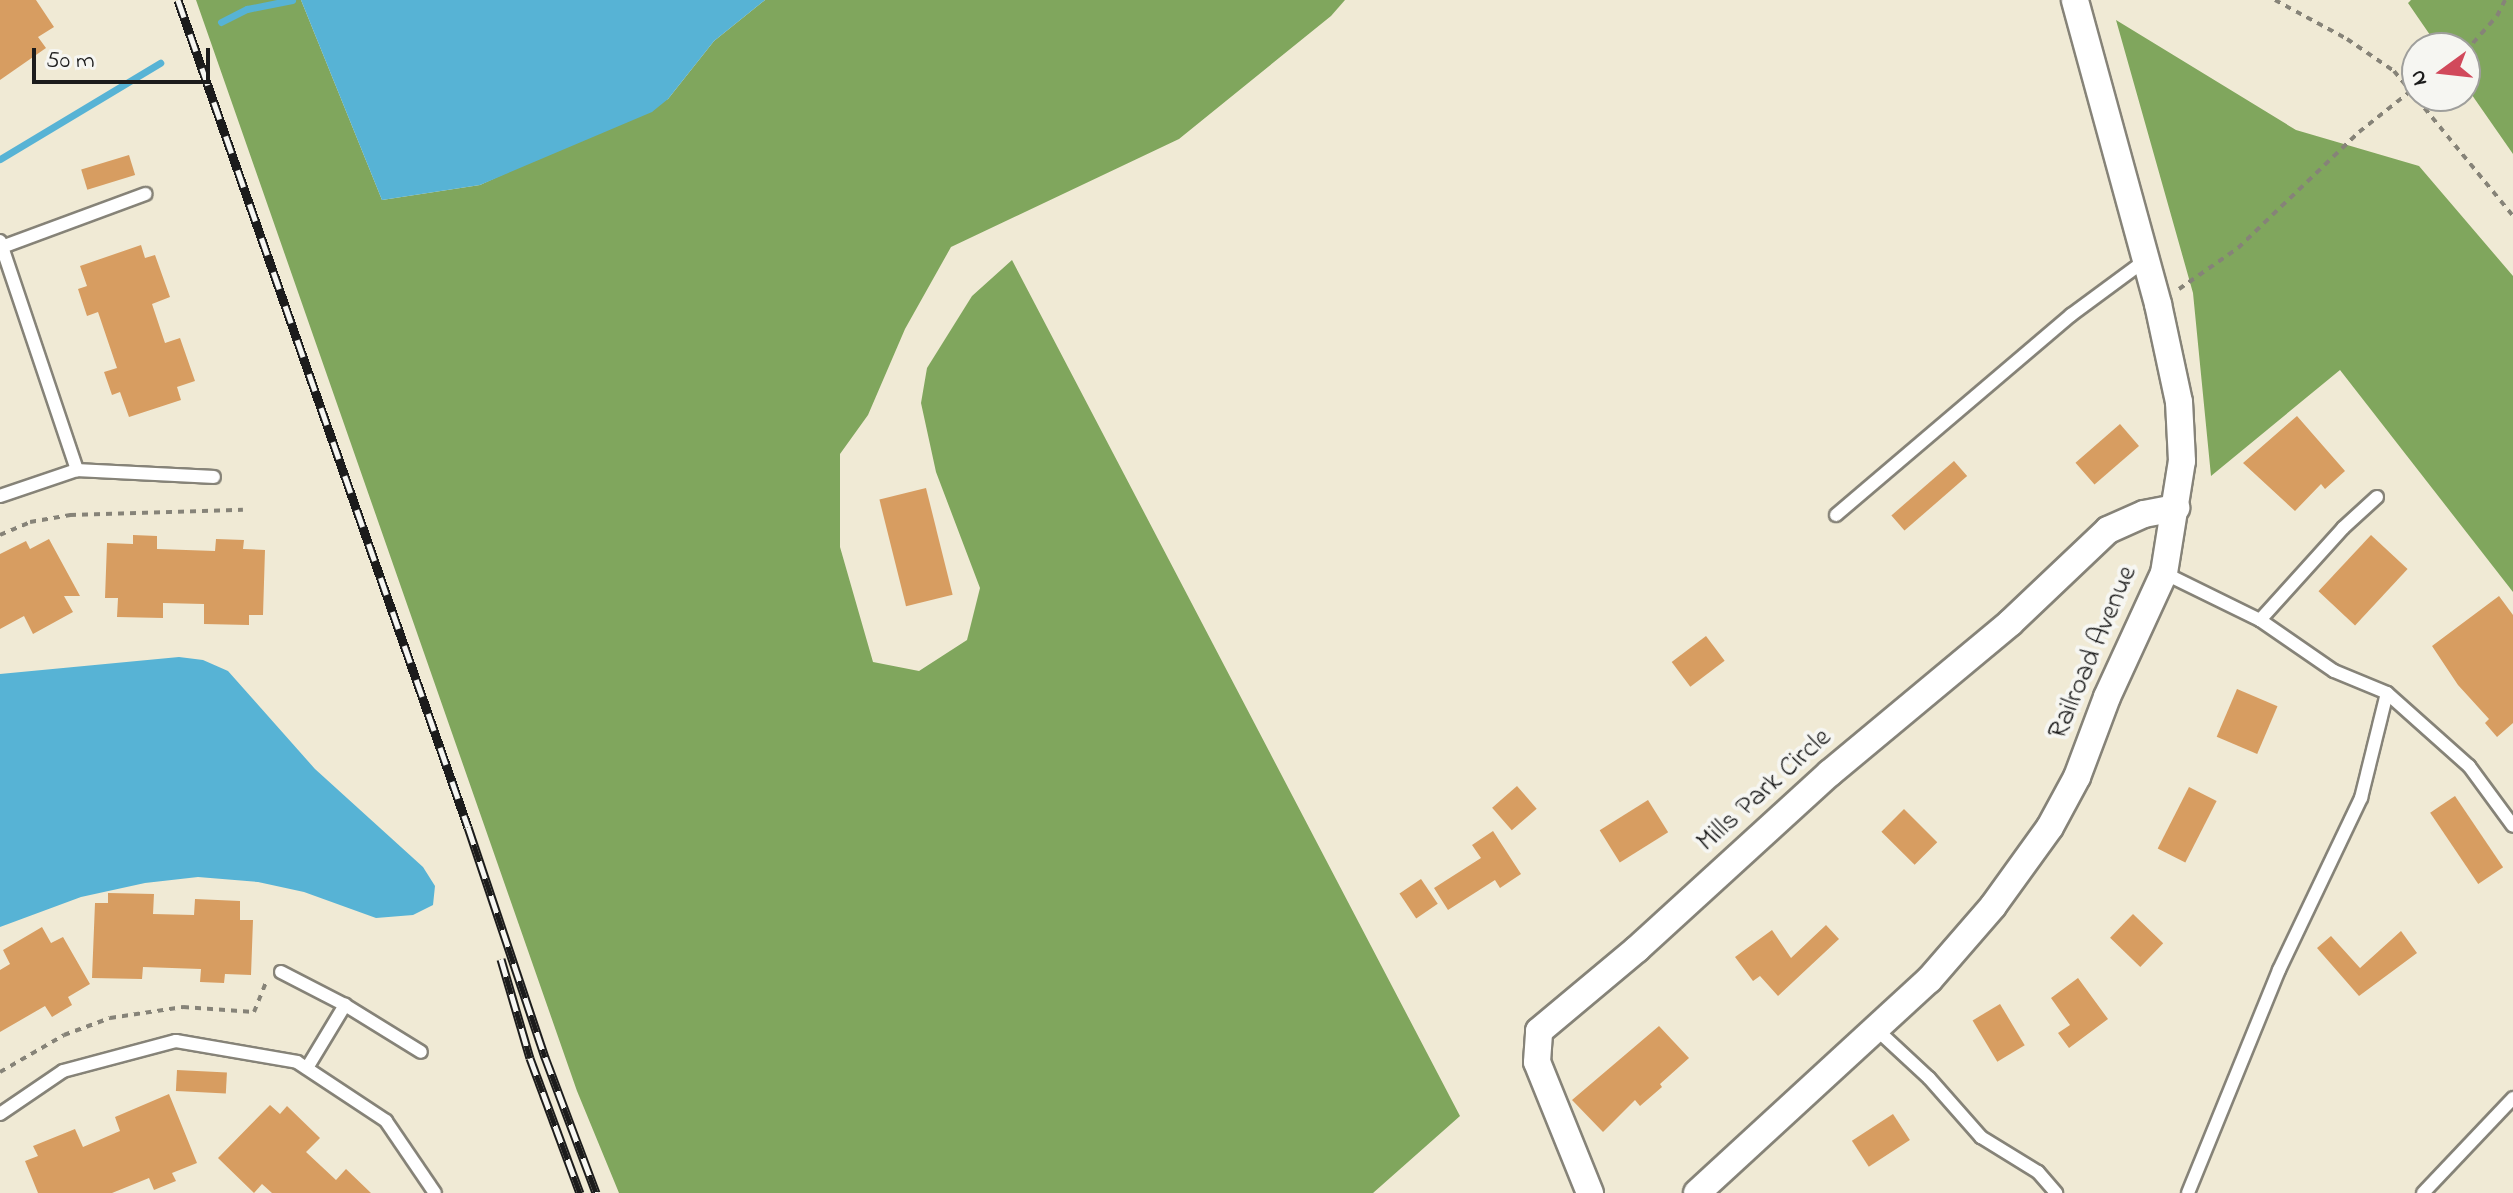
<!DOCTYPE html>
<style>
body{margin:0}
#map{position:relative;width:2513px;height:1193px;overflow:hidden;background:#f0ead5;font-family:"Indie Flower",sans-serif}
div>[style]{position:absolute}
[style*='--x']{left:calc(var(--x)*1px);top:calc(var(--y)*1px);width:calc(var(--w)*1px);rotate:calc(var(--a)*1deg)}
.forest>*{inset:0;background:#80a65d}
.water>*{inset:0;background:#57b3d5}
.stream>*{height:7px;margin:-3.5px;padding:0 3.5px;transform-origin:3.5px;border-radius:3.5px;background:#57b3d5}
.building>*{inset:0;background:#d79d61;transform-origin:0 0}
.path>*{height:4px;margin-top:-2px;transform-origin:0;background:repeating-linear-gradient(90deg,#868378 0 6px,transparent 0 12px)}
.roads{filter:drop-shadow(2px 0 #868378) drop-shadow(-2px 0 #868378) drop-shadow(0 2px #868378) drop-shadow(0 -2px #868378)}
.service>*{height:12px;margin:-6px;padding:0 6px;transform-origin:6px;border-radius:6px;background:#fff}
.minor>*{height:26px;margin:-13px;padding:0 13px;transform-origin:13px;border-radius:13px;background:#fff}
.rail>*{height:9px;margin-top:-4.5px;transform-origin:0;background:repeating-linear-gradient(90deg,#f6f6f2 0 18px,#1c1c1c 0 36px);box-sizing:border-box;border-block:2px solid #1c1c1c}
span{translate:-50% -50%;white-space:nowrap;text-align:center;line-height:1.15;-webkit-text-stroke:8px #f6f6f2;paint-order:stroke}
.street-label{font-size:28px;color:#1c1c1c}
.north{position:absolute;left:2401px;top:32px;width:80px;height:80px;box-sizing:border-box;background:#f6f6f2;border:2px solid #9f9f9c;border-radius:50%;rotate:255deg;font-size:22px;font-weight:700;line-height:32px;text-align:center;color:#1c1c1c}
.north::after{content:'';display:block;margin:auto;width:28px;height:36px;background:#d1495b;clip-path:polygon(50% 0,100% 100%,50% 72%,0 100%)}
.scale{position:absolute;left:32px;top:48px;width:178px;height:36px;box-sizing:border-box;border:4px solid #1c1c1c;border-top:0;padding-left:10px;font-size:24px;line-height:28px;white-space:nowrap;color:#1c1c1c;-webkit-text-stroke:6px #f6f6f2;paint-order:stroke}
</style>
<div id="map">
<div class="forest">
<div style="clip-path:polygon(196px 0,301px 0,382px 200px,480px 185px,668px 99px,714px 41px,765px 0,1345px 0,1331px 16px,1179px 139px,951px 247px,905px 329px,868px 415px,840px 454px,840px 547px,873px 662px,919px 671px,967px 640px,980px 588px,936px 472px,921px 403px,927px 368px,972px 296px,1012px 260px,1460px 1116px,1373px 1193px,619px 1193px,577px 1091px)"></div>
<div style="clip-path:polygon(2411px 0,2513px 0,2513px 154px,2465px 85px,2465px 48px,2439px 48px,2408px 3px)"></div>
<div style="clip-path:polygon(2116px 20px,2296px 130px,2419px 166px,2513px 276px,2513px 592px,2340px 370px,2211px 476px,2193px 293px)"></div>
</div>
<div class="water">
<div style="clip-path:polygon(301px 0,765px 0,714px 41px,668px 99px,652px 112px,480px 185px,382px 200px)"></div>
<div style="clip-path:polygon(179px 657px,203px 660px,228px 671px,315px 769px,423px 867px,435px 886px,433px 905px,413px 915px,376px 918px,304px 892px,258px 882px,198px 877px,145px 883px,81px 897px,0 927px,0 674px)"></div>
</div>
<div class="stream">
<div style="--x:221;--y:22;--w:29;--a:-27"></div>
<div style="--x:247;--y:9;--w:46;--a:-11.3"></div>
<div style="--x:0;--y:159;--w:187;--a:-31"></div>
</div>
<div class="building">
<div style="clip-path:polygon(0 0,36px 0,54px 27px,38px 37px,46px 48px,0 80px)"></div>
<div style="left:129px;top:155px;width:21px;height:50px;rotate:73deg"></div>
<div style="clip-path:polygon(141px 245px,145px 258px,155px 255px,170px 297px,152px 304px,165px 343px,180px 338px,195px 381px,177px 387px,181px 400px,129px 417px,120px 392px,112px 395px,104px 372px,117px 368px,98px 312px,87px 316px,78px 289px,87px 286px,80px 266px)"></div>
<div style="clip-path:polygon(2297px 416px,2345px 471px,2325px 489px,2321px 484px,2295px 511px,2243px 463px)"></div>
<div style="left:2120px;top:424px;width:29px;height:59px;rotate:49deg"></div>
<div style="left:1954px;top:461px;width:20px;height:83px;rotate:49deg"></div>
<div style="left:926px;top:488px;width:110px;height:48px;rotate:76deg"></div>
<div style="clip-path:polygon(133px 535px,157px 536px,157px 549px,215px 551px,216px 539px,244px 540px,243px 549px,265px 550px,263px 615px,249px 615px,249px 625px,204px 624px,204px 604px,163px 603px,163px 618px,117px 617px,118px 598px,105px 598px,107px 543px,133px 544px)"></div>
<div style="left:2371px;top:535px;width:50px;height:77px;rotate:43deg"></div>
<div style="clip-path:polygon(49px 539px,80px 596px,64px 596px,73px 612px,33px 634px,24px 616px,0 629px,0 554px,26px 541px,30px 549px)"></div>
<div style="clip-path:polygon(2499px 596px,2513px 615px,2513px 723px,2497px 737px,2485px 723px,2489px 719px,2458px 685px,2432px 646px)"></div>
<div style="left:1706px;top:636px;width:31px;height:43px;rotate:53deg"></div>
<div style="left:2237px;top:689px;width:44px;height:52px;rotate:23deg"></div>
<div style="left:1517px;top:786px;width:30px;height:33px;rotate:49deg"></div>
<div style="left:2189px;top:787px;width:31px;height:69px;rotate:27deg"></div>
<div style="left:2455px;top:796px;width:86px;height:30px;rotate:56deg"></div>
<div style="left:1648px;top:800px;width:38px;height:57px;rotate:58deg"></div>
<div style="left:1904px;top:809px;width:47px;height:32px;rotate:45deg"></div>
<div style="clip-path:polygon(1493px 831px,1521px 874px,1500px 888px,1495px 880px,1448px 910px,1434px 888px,1481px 858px,1472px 845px)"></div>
<div style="left:1421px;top:879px;width:30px;height:26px;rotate:56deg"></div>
<div style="clip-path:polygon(108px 893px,154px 894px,153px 914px,194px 915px,195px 899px,240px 901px,240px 920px,253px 920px,251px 975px,225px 974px,224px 983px,200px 982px,201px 969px,143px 967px,142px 979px,92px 978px,95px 903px,108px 903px)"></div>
<div style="left:2133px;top:914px;width:42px;height:33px;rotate:44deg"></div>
<div style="clip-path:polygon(1826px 925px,1839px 939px,1778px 996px,1760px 976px,1753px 981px,1735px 957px,1772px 930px,1791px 958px)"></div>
<div style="clip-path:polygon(42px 927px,51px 943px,63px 937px,90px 984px,68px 997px,72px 1005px,52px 1017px,45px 1006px,0 1032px,0 970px,10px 964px,3px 950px)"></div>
<div style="clip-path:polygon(2401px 931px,2417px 953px,2359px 996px,2317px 948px,2331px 936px,2360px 968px)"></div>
<div style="clip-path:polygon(2078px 978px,2108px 1019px,2069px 1048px,2058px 1033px,2070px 1025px,2051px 998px)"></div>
<div style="left:2000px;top:1004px;width:48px;height:32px;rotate:59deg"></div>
<div style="clip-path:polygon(1659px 1026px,1689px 1058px,1660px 1084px,1662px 1087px,1640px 1106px,1635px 1100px,1603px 1132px,1572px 1100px)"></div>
<div style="left:177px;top:1070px;width:50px;height:21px;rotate:3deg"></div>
<div style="clip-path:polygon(169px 1094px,197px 1163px,172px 1173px,176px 1181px,154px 1190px,149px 1178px,112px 1193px,38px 1193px,25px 1161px,38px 1156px,33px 1146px,75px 1129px,83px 1147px,120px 1131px,115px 1117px)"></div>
<div style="clip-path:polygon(270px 1105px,280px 1114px,287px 1106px,320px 1138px,306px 1152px,336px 1180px,346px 1169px,371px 1193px,272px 1193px,262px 1184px,254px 1193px,218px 1158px)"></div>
<div style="left:1893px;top:1114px;width:31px;height:49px;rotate:57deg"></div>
</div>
<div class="path">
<div style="--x:2275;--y:0;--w:82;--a:28.4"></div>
<div style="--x:2347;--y:39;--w:57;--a:34.2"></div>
<div style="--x:2394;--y:71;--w:188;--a:50.6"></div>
<div style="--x:2465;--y:52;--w:48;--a:-48.4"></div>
<div style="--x:2497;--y:16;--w:18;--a:-63"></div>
<div style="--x:2179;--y:289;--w:72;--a:-34.8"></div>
<div style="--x:2238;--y:248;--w:168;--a:-43.8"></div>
<div style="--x:2359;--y:132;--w:74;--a:-38.4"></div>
<div style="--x:0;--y:535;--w:33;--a:-23"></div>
<div style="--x:30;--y:522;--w:41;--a:-9.9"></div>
<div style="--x:70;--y:515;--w:173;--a:-1.7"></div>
<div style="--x:0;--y:1072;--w:74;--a:-30"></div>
<div style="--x:64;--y:1035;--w:49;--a:-20.3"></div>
<div style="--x:110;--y:1018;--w:74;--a:-8.6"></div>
<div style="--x:183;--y:1007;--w:71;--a:4"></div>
<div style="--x:254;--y:1012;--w:35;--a:-68"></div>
</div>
<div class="roads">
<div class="service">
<div style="--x:0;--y:241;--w:242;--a:71.4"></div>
<div style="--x:2;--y:247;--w:153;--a:-20.3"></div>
<div style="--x:0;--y:496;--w:81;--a:-18.7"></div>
<div style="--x:77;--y:470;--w:137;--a:2.9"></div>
<div style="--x:1836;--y:515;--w:309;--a:-40.4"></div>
<div style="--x:2071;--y:315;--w:89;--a:-36.4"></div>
<div style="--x:2164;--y:573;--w:107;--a:26.1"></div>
<div style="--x:2260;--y:620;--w:90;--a:34.6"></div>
<div style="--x:2334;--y:671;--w:57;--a:22.5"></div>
<div style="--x:2387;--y:693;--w:110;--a:41.7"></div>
<div style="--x:2469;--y:766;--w:74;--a:53.7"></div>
<div style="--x:2260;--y:620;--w:124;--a:-47.9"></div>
<div style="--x:2343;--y:528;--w:46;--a:-42.4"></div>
<div style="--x:281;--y:972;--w:72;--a:27.3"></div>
<div style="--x:1875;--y:1028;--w:74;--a:42.8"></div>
<div style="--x:1929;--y:1078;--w:79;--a:48.6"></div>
<div style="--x:1981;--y:1137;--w:67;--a:31.6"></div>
<div style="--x:2038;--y:1172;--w:28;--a:49"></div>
<div style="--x:307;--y:1068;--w:74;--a:-58.9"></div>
<div style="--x:345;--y:1005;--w:89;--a:31.7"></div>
<div style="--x:0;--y:1114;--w:76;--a:-34.3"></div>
<div style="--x:63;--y:1071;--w:117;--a:-14.9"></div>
<div style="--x:176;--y:1041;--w:123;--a:9.8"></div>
<div style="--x:297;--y:1062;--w:107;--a:33.5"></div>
<div style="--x:386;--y:1121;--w:87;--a:55.8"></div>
<div style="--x:2188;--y:1193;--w:241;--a:-67.8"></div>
<div style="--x:2279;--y:970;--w:191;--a:-64.5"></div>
<div style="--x:2361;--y:798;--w:108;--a:-76.1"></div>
<div style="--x:2423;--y:1193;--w:131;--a:-46.5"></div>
</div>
<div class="minor">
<div style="--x:1590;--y:1193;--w:141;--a:-112"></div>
<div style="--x:1537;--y:1062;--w:31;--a:-86"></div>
<div style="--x:1539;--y:1031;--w:128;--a:-39.9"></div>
<div style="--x:1637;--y:949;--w:261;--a:-42.4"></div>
<div style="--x:1830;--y:773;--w:234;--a:-39.8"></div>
<div style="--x:2010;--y:623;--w:135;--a:-43.5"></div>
<div style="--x:2108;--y:530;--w:39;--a:-24"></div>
<div style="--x:2144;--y:514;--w:33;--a:-11"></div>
<div style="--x:1697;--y:1193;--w:315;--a:-42.6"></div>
<div style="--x:1929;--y:980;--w:98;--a:-49.1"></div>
<div style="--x:1993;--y:906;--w:97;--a:-54.2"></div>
<div style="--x:2050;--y:827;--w:57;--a:-61.6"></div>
<div style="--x:2077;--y:777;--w:85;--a:-69.4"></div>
<div style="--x:2107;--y:697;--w:136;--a:-65.3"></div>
<div style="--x:2164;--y:573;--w:113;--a:-80.9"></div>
<div style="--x:2182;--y:461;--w:59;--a:-92.9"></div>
<div style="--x:2179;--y:402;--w:100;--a:-102.1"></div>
<div style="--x:2158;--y:304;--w:315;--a:-105.3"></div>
</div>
</div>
<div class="rail">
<div style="--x:178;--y:0;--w:876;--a:70.68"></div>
<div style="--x:468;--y:827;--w:243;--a:71.5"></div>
<div style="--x:545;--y:1057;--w:145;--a:69.4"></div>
<div style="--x:501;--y:959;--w:103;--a:73.7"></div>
<div style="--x:530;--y:1058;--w:144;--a:69.7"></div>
</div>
<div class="street-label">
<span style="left:2094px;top:653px;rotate:-67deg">Railroad Avenue</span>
<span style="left:1765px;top:791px;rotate:-42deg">Mills Park Circle</span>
</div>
<div class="north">N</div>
<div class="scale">50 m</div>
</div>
